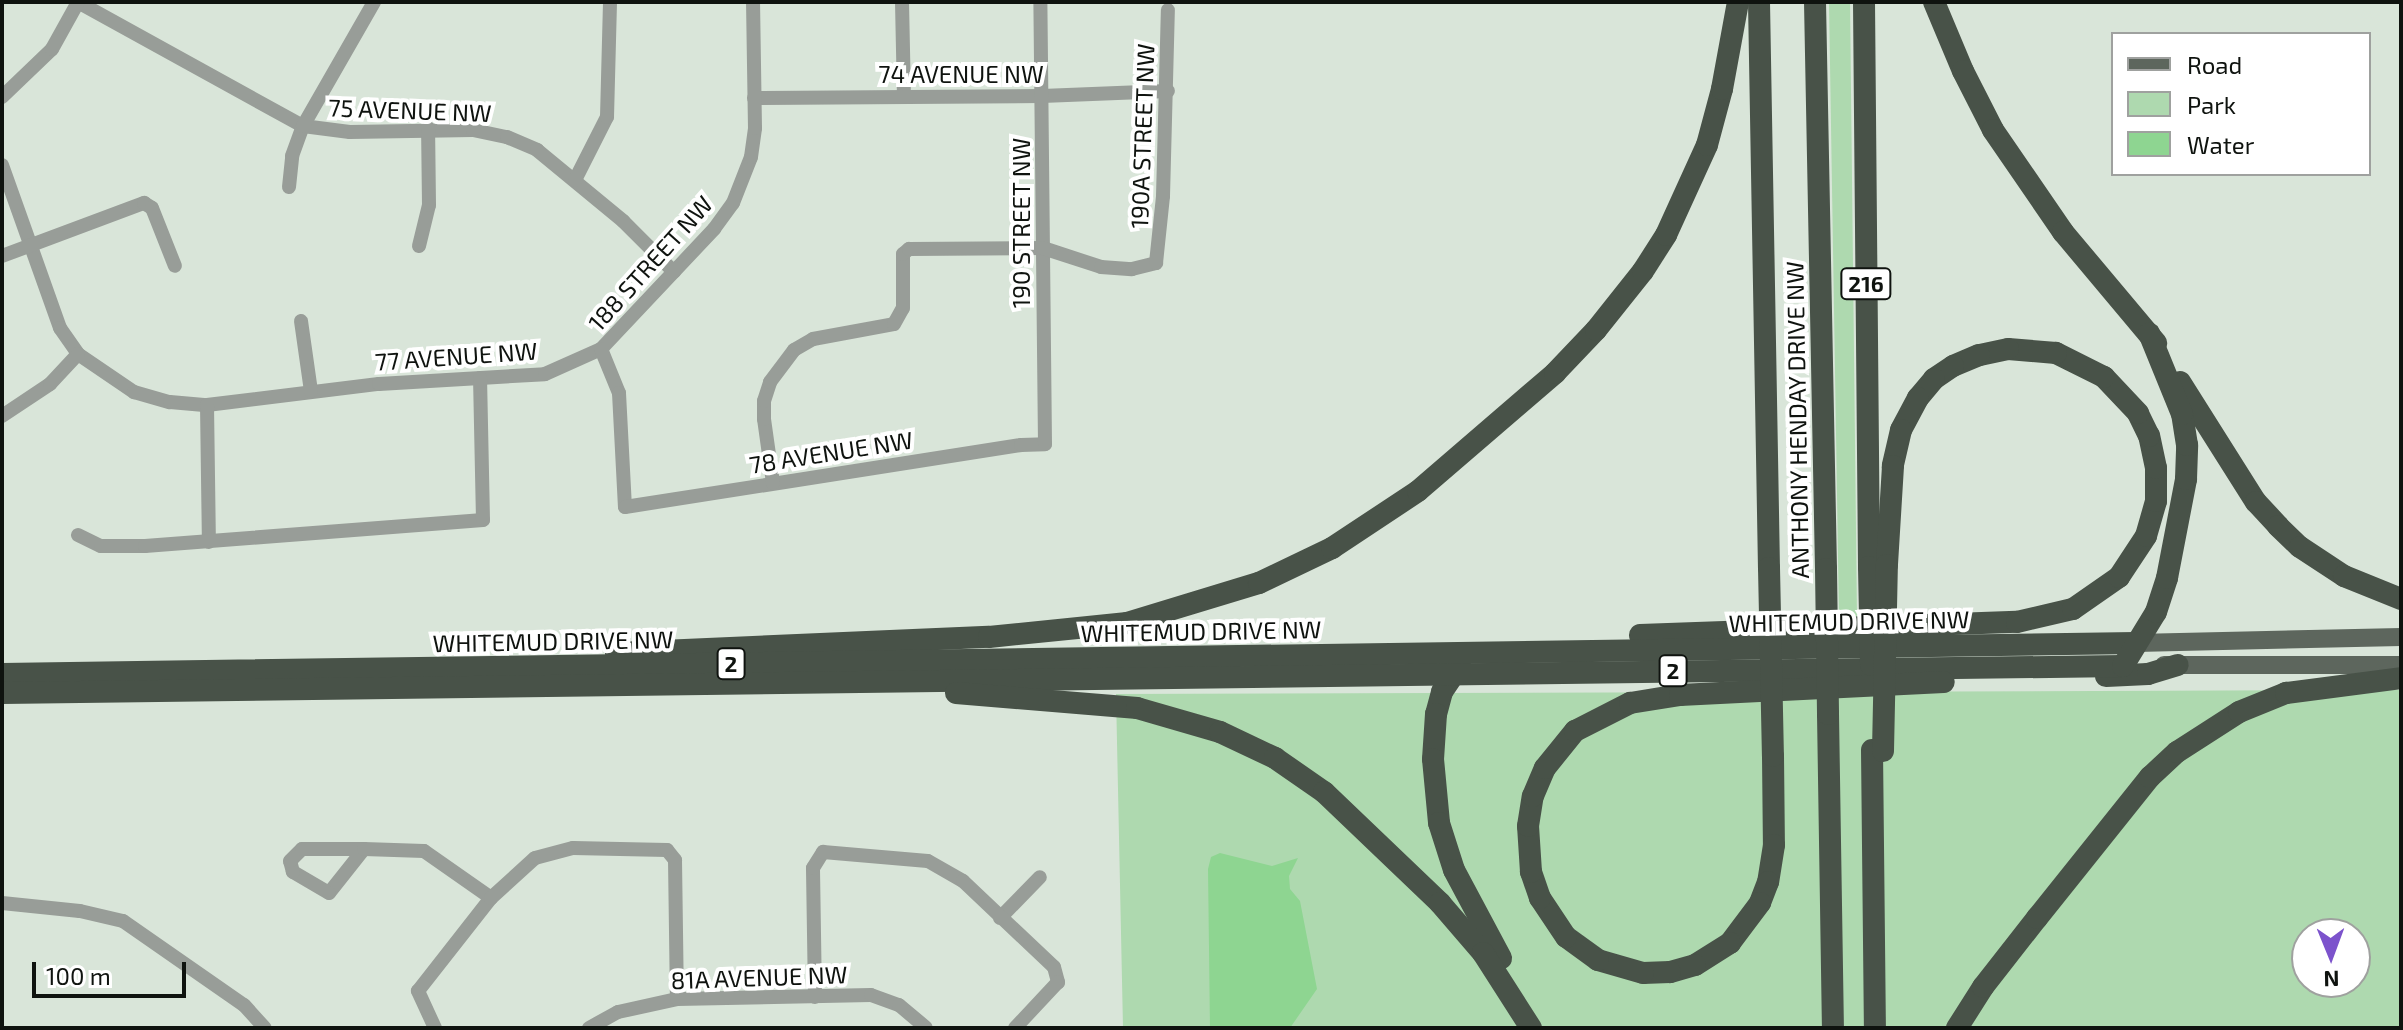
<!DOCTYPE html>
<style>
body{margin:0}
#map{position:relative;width:2403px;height:1030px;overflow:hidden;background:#d9e5d9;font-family:"Exo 2",sans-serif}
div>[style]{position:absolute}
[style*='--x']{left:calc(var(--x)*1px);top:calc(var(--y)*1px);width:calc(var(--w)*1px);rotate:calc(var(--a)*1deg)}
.green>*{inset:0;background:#aed9af}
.water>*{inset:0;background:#8ed591}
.minor>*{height:14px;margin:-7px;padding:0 7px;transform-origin:7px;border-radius:7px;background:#989d98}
.major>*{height:18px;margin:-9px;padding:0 9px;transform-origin:9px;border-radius:9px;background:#5d665d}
.highway>*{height:22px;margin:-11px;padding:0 11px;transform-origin:11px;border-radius:11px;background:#485248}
.highway-bridge>*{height:22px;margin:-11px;padding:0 11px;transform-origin:11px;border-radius:11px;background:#485248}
span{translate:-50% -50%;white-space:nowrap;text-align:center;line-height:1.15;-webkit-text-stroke:8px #fff;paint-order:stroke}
.shield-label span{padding:2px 6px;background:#fff;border:2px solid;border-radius:6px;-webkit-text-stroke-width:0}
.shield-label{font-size:22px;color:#0f130f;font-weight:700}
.street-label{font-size:24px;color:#0f130f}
.frame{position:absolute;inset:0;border:4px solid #0f130f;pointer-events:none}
.legend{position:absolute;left:2111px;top:32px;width:260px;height:144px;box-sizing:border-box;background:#fff;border:2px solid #9fa19f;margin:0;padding:10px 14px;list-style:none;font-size:24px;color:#0f130f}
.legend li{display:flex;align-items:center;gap:16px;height:40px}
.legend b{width:40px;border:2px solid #9fa19f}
.north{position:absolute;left:2291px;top:918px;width:80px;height:80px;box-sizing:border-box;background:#fff;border:2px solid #9fa19f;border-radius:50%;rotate:179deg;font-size:22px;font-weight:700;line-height:32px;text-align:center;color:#0f130f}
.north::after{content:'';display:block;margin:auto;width:28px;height:36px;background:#7c53cc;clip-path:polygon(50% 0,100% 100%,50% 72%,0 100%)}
.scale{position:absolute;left:32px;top:962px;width:154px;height:36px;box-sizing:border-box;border:4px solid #0f130f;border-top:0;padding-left:10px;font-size:24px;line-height:28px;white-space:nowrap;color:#0f130f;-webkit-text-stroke:6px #fff;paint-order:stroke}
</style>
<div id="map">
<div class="green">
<div style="clip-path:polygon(1829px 2px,1850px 2px,1857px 618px,1839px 618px)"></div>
<div style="clip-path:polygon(evenodd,2401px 690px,2401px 1028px,1123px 1028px,1116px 694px,2401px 690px,2307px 934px,2355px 934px,2355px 982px,2307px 982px,2307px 934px)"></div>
</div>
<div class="water">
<div style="clip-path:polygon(1220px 853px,1272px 866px,1298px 858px,1289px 876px,1290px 889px,1300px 901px,1317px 989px,1290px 1028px,1210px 1028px,1208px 869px,1211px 857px)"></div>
</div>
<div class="minor">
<div style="--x:78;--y:2;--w:257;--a:28.9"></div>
<div style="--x:303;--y:126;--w:47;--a:7.3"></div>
<div style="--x:350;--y:132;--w:123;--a:-0.9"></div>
<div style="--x:473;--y:130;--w:35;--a:12"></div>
<div style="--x:507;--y:137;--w:33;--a:23"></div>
<div style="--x:537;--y:150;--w:112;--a:39.5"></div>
<div style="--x:623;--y:221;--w:72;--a:45"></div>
<div style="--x:902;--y:2;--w:95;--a:88.8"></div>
<div style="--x:2;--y:97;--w:69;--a:-43.8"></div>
<div style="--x:52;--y:49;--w:54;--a:-61"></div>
<div style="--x:754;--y:98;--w:288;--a:-0.4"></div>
<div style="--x:1042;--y:96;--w:126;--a:-2.3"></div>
<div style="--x:2;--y:165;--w:173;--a:70.4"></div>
<div style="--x:60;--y:328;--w:32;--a:55"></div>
<div style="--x:78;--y:354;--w:68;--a:34.2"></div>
<div style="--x:134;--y:392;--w:37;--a:16"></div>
<div style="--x:170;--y:402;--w:37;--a:5"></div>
<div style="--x:207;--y:405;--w:173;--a:-7"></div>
<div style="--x:379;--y:384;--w:166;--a:-3.4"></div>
<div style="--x:545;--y:374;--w:61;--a:-24.1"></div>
<div style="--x:601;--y:349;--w:165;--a:-46.7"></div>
<div style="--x:714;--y:229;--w:32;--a:-54"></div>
<div style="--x:733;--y:203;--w:49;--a:-68.6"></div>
<div style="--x:751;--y:157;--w:29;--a:-82"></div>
<div style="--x:755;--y:128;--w:126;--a:-90.9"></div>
<div style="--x:575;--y:180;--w:71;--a:-63.1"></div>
<div style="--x:607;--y:117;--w:115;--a:-88.5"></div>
<div style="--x:289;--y:187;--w:31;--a:-84"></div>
<div style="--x:292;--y:156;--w:32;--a:-70"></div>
<div style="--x:303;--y:126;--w:143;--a:-60.2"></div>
<div style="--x:419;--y:246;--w:42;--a:-76.3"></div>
<div style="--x:429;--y:205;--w:77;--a:-90.7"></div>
<div style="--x:2;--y:256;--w:152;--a:-20.5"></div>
<div style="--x:144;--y:203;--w:9;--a:32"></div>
<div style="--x:152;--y:208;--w:62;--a:68.4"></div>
<div style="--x:301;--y:321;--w:71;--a:81.9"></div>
<div style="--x:601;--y:349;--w:48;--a:67.8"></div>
<div style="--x:619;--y:393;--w:114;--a:87"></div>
<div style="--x:625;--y:507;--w:401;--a:-8.9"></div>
<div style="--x:1021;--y:445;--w:24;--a:-2"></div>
<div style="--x:1045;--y:444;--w:442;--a:-90.6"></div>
<div style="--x:207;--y:405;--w:137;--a:89.2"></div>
<div style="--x:2;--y:416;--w:58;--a:-33.7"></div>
<div style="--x:50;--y:384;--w:41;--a:-47"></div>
<div style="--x:773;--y:483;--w:65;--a:-98"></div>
<div style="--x:764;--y:419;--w:18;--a:-90"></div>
<div style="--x:764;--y:401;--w:20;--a:-72"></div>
<div style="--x:770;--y:382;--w:40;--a:-53"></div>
<div style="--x:794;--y:350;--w:22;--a:-30"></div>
<div style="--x:813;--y:339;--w:82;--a:-10.5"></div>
<div style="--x:894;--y:324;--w:18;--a:-61"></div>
<div style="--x:903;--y:308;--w:54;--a:-90"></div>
<div style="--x:903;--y:254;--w:8;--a:-40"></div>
<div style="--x:909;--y:249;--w:134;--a:-0.4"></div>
<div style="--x:1043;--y:248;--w:61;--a:18.1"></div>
<div style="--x:1101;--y:267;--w:31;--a:4"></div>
<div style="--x:1132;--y:269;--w:25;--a:-14"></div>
<div style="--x:1156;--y:263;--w:67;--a:-84"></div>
<div style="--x:1163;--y:196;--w:186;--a:-88.5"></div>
<div style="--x:78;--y:535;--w:25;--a:26"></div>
<div style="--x:101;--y:546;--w:44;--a:0"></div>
<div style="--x:145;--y:546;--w:339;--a:-4.4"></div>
<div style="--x:483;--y:520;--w:142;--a:-91.2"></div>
<div style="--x:364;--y:849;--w:56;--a:128.5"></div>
<div style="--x:329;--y:893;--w:42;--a:-149.7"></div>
<div style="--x:293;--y:872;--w:11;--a:-105"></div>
<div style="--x:290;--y:861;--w:17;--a:-45"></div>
<div style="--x:302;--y:849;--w:62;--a:0"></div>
<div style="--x:364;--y:849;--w:60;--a:1.9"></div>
<div style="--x:424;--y:851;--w:82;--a:35"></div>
<div style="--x:2;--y:903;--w:78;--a:5.9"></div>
<div style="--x:80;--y:911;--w:44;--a:13.1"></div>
<div style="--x:123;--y:921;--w:147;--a:34.8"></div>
<div style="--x:244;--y:1005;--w:31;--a:48"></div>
<div style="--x:1000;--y:918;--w:57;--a:-45.7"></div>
<div style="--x:815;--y:997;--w:129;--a:-90.9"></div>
<div style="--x:813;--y:868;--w:19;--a:-58"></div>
<div style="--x:823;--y:852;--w:105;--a:4.9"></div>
<div style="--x:928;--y:861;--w:40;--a:29.7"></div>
<div style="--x:963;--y:881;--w:125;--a:43.4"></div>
<div style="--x:1054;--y:967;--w:16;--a:75"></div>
<div style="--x:1058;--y:982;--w:63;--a:133.1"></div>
<div style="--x:435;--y:1028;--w:41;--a:-114.7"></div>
<div style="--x:418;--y:991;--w:118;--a:-51.9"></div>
<div style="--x:491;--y:898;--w:59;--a:-42.3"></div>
<div style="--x:535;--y:858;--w:39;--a:-15"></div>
<div style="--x:573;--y:848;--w:94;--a:1.2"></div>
<div style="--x:667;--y:850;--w:13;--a:51"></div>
<div style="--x:675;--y:860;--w:139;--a:89.2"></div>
<div style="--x:589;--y:1028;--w:33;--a:-29"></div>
<div style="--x:618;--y:1012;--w:60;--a:-12.4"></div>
<div style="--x:677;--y:999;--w:194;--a:-1.2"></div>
<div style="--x:871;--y:995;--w:30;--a:20"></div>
<div style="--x:899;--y:1005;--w:35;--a:40"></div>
</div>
<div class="major">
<div style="--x:2136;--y:643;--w:265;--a:-1.3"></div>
<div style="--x:2164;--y:665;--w:237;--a:0"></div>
</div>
<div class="highway">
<div style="--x:1759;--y:2;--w:566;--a:88.99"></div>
<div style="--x:1815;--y:2;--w:567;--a:88.89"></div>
<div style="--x:1864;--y:2;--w:565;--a:89.49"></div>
<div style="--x:1934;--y:2;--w:75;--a:67.2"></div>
<div style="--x:1963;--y:71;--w:66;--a:63"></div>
<div style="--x:1993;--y:130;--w:124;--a:55.5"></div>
<div style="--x:2063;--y:232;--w:145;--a:50"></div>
<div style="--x:2180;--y:382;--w:142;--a:57.7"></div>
<div style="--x:2256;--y:502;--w:33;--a:47"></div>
<div style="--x:2278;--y:526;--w:30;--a:44"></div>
<div style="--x:2300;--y:547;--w:53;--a:33.4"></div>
<div style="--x:2344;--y:576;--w:61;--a:22"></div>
<div style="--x:1640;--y:635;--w:377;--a:-2"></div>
<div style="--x:2017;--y:622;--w:57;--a:-13.1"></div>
<div style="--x:2073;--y:609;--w:56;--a:-34.8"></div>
<div style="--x:2119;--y:577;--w:49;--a:-56.6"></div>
<div style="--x:2146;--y:536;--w:36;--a:-74"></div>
<div style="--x:2156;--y:501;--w:33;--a:-90"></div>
<div style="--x:2156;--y:468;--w:33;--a:-102"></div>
<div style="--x:2149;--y:436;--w:25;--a:-116"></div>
<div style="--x:2138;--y:413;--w:50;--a:-133.4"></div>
<div style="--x:2104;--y:377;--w:54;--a:-153.4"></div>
<div style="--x:2056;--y:353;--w:48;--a:-175.2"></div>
<div style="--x:2008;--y:349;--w:30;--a:168"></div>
<div style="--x:1979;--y:355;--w:28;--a:157"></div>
<div style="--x:1953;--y:366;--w:23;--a:146"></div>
<div style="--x:1934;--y:379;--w:25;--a:130"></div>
<div style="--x:1918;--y:398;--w:36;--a:118"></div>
<div style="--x:1901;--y:430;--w:37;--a:103"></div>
<div style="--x:1893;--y:466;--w:99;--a:93.5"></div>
<div style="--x:616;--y:653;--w:373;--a:-2.5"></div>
<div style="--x:989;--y:637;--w:139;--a:-5.8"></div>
<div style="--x:1127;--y:623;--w:138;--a:-16.9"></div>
<div style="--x:1259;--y:583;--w:81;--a:-25.6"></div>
<div style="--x:1332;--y:548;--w:103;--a:-33.5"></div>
<div style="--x:1418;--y:491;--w:181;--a:-40.7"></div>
<div style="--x:1555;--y:373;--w:59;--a:-46.4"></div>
<div style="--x:1596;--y:330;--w:75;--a:-51.5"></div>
<div style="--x:1643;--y:271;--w:43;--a:-57.4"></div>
<div style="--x:1666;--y:235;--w:99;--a:-65.5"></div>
<div style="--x:1707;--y:145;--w:58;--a:-75"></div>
<div style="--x:1722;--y:89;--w:88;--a:-79.6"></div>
<div style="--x:1460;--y:665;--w:32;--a:124"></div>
<div style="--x:1442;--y:692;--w:23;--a:105"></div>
<div style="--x:1436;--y:714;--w:45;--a:93.8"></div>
<div style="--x:1433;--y:759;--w:64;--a:84.6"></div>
<div style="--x:1439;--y:823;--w:49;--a:72.3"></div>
<div style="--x:1454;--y:870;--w:100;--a:61.9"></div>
<div style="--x:2;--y:674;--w:2134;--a:-0.83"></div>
<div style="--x:2106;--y:676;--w:42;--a:-2.7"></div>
<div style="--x:2148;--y:674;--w:31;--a:-17"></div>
<div style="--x:2;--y:693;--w:2121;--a:-0.73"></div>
<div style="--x:2123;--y:666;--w:63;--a:-58.6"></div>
<div style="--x:2156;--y:612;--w:36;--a:-72"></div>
<div style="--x:2167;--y:578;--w:101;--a:-79.1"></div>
<div style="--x:2186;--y:479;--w:34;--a:-88"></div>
<div style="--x:2187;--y:445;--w:31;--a:-99"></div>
<div style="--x:2182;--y:414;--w:87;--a:-112.2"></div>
<div style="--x:956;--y:693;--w:182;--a:4.7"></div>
<div style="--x:1137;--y:708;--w:86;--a:16.1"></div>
<div style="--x:1220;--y:732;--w:61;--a:25.3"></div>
<div style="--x:1275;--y:758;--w:60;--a:34.8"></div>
<div style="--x:1324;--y:792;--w:161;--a:43.7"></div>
<div style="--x:1440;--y:903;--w:66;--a:49.3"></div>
<div style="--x:1483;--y:953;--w:89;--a:57.4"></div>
<div style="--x:1828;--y:714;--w:314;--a:89.1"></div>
<div style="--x:1872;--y:750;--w:278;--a:89.4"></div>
<div style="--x:1773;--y:756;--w:89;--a:89.4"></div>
<div style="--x:1774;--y:845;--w:37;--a:99"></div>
<div style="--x:1768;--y:882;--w:22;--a:111"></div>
<div style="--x:1760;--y:903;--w:50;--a:126.9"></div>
<div style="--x:1730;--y:943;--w:41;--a:147.8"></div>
<div style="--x:1695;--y:965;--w:26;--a:164"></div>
<div style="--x:1670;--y:972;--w:27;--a:178"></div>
<div style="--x:1643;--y:973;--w:47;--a:-163.9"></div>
<div style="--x:1598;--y:960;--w:39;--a:-144"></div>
<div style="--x:1566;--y:937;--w:47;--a:-123.7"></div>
<div style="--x:1540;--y:898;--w:28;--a:-109"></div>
<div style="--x:1531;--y:872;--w:46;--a:-93.7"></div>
<div style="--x:1528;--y:826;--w:30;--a:-81"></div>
<div style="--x:1533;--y:796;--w:30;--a:-67"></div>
<div style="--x:1545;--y:768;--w:48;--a:-51"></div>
<div style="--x:1575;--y:731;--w:62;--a:-27"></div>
<div style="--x:1630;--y:703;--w:51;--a:-9.1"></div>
<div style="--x:1680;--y:695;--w:264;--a:-2.8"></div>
<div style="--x:1957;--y:1028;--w:49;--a:-57.6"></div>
<div style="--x:1983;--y:987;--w:88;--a:-52"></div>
<div style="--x:2037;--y:918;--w:181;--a:-51.3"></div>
<div style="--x:2150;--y:777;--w:37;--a:-43"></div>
<div style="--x:2177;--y:752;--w:74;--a:-32.8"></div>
<div style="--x:2239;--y:712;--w:51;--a:-22"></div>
<div style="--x:2286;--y:693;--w:116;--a:-7.4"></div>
</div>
<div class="highway-bridge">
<div style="--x:1869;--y:567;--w:98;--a:88.8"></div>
<div style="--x:1769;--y:568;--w:188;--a:88.8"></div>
<div style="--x:1826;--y:569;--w:145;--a:89.2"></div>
<div style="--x:1883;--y:751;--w:186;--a:-88.8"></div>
</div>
<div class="shield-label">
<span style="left:1866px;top:284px">216</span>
<span style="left:731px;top:664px">2</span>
<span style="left:1673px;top:671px">2</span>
</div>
<div class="street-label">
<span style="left:961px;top:74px">74 AVENUE NW</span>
<span style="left:410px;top:110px;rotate:2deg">75 AVENUE NW</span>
<span style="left:1142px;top:136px;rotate:-88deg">190A STREET NW</span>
<span style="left:1021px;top:223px;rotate:-90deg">190 STREET NW</span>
<span style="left:650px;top:263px;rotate:-48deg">188 STREET NW</span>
<span style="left:456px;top:356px;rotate:-4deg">77 AVENUE NW</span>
<span style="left:1797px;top:420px;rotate:-91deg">ANTHONY HENDAY DRIVE NW</span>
<span style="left:831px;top:452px;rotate:-9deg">78 AVENUE NW</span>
<span style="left:1849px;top:621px;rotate:-1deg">WHITEMUD DRIVE NW</span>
<span style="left:1201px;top:631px;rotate:-1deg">WHITEMUD DRIVE NW</span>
<span style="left:553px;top:641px;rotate:-1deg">WHITEMUD DRIVE NW</span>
<span style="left:759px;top:977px;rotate:-2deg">81A AVENUE NW</span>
</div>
<div class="frame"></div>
<ul class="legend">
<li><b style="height:10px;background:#5d665d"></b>Road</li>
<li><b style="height:22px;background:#aed9af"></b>Park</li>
<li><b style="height:22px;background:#8ed591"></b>Water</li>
</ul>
<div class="north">N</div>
<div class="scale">100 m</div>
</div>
